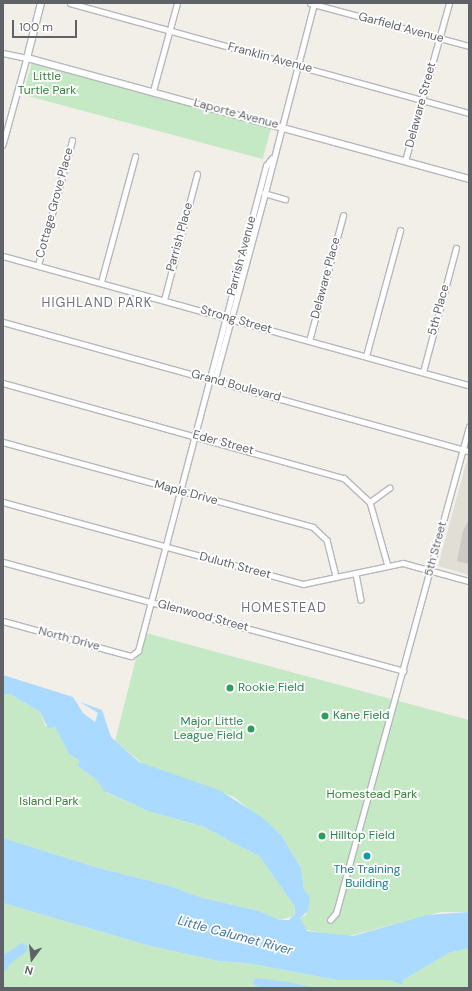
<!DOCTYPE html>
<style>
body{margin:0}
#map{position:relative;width:472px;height:991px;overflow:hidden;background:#f1efe8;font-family:"DM Sans",sans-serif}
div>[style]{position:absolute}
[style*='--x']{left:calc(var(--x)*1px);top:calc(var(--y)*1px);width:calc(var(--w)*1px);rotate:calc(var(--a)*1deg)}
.education>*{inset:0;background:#e1ded6}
.green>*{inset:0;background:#c5e8c5;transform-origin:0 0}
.water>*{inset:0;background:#aadaff}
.building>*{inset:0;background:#cccac5}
.roads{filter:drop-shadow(1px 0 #b5b8bc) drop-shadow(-1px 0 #b5b8bc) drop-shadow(0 1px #b5b8bc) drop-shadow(0 -1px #b5b8bc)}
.street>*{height:4.5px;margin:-2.25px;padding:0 2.25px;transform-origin:2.25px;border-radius:2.25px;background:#fff}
.secondary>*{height:6px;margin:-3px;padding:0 3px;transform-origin:3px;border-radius:3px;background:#fff}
.dots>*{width:11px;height:11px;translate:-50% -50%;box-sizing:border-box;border:2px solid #fff;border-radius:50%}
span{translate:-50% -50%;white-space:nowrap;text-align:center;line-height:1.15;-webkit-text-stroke:3.5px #fff;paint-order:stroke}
.street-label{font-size:12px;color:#5f6368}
.park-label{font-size:12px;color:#348238}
.leisure-label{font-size:12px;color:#27864d}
.left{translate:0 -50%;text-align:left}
.right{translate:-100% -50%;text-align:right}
.culture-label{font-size:12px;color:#0d838f}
.neighbourhood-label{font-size:13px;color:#70757a;letter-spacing:1px}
.water-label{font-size:13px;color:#4174aa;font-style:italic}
.frame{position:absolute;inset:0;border:4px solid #5f6368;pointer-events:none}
.north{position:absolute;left:12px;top:939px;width:40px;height:40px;-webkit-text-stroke:3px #fff;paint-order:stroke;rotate:195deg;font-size:11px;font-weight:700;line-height:16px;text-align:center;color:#5f6368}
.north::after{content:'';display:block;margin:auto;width:14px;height:18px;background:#5f6368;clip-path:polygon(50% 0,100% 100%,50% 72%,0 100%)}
.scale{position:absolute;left:12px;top:20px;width:65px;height:18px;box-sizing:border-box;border:2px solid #5f6368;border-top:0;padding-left:5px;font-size:12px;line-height:14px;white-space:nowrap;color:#5f6368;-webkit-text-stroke:3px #fff;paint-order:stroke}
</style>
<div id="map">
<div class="education">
<div style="clip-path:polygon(468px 456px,469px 457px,469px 575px,438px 566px)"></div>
</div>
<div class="green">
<div style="left:32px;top:62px;width:248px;height:34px;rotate:15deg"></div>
<div style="clip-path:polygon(146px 633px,469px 720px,469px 912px,441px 912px,345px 937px,303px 929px,300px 918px,306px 915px,310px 898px,304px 890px,301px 868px,282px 836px,234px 797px,144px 765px,115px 741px,136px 659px,140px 654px)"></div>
<div style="clip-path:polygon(3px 694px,10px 694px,40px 712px,45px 726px,55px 727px,66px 748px,79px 760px,78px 766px,98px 781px,107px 793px,148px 811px,202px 826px,260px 857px,295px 907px,294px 916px,280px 920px,259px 911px,199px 897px,170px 886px,95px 867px,3px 838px)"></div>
<div style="clip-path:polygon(3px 903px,150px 946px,219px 961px,247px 963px,337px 980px,391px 980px,402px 984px,403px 980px,449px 953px,469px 948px,469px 988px,3px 988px)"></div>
</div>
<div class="water">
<div style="clip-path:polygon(3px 675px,73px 697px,83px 713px,95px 722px,98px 713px,80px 702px,102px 710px,111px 737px,139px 762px,219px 790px,263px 818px,282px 836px,301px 868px,304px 890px,310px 897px,308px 911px,300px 918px,307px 931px,353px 936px,427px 915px,469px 912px,469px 948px,449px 953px,403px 980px,402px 985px,391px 980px,337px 980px,247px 963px,219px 961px,150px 946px,3px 903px,3px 838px,95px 867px,170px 886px,199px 897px,259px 911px,280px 920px,289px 920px,295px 914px,295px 907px,260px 857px,202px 826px,148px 811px,104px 791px,98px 781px,78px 766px,79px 760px,69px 754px,55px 727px,48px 728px,40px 712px,10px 694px,3px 694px)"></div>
<div style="clip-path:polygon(22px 943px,28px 946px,26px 952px,11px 963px,3px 974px,3px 955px)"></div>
<div style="clip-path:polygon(255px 978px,288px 982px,315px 988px,261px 988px,253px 984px)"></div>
</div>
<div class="building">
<div style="clip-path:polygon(469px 520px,469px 564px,457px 561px,463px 531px)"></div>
</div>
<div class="roads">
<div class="street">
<div style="--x:70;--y:3;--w:414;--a:15.4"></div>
<div style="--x:310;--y:3;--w:165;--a:15.1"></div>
<div style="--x:3;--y:53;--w:25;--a:12"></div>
<div style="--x:27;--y:58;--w:90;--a:105.4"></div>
<div style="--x:153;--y:91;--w:91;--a:-74.7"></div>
<div style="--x:405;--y:161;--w:164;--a:-74.4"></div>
<div style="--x:264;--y:193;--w:22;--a:16"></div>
<div style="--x:3;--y:256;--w:484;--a:15.5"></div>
<div style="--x:38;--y:265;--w:129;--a:-74.7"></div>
<div style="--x:101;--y:282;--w:130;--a:-74.8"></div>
<div style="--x:164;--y:300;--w:130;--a:-75.3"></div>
<div style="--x:3;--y:322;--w:484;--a:15.5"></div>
<div style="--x:309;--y:341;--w:130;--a:-74.8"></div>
<div style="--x:366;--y:356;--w:130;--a:-74.8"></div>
<div style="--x:423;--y:372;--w:128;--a:-75.1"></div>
<div style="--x:211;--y:379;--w:6;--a:-39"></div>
<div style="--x:216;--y:375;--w:188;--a:-74.9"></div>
<div style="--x:265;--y:193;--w:196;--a:-75.5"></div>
<div style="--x:3;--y:383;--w:354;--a:15.6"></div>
<div style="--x:344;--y:478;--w:35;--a:43"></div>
<div style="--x:370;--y:502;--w:66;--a:74.3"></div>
<div style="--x:3;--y:442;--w:321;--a:15.3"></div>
<div style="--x:313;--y:527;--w:19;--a:43"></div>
<div style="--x:327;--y:540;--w:38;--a:76"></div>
<div style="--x:3;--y:502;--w:311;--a:15.3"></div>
<div style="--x:303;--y:584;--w:102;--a:-11.9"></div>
<div style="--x:403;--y:563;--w:68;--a:15.3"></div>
<div style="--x:370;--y:502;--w:24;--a:-36"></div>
<div style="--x:3;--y:562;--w:415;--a:15.2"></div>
<div style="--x:356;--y:574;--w:26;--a:79"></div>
<div style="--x:3;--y:621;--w:133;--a:15.3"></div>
<div style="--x:131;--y:656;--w:9;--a:-36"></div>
<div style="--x:138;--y:651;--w:502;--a:-75.22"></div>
<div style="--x:266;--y:166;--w:9;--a:-54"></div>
<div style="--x:330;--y:920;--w:9;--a:-49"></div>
<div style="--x:336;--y:913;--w:504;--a:-74.7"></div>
</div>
<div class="secondary">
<div style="--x:41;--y:3;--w:57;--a:104.3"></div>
<div style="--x:27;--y:58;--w:458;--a:15.3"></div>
</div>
</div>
<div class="dots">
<div style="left:230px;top:688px;background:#2e9e5b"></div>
<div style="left:325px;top:716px;background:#2e9e5b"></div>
<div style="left:251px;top:729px;background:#2e9e5b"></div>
<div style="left:322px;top:836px;background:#2e9e5b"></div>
<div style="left:367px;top:856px;background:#0f9aa8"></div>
</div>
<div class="street-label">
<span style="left:401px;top:28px;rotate:15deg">Garfield Avenue</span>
<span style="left:270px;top:58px;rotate:15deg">Franklin Avenue</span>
<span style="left:421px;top:105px;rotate:-75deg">Delaware Street</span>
<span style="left:236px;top:114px;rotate:15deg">Laporte Avenue</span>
<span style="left:55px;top:203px;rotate:-75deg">Cottage Grove Place</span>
<span style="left:180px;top:237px;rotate:-75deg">Parrish Place</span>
<span style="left:242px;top:256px;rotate:-75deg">Parrish Avenue</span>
<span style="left:326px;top:278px;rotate:-75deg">Delaware Place</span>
<span style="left:439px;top:310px;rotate:-75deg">5th Place</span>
<span style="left:236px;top:320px;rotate:16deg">Strong Street</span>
<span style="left:236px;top:386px;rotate:15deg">Grand Boulevard</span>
<span style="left:223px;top:443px;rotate:15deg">Eder Street</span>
<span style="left:186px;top:493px;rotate:15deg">Maple Drive</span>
<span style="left:436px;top:549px;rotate:-75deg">5th Street</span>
<span style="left:235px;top:566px;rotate:15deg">Duluth Street</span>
<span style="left:203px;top:616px;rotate:15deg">Glenwood Street</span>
<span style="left:69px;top:639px;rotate:15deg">North Drive</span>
</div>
<div class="park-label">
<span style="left:47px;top:84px">Little<br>Turtle Park</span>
<span style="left:372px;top:795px">Homestead Park</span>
<span style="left:49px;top:802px">Island Park</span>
</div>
<div class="leisure-label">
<span class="left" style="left:238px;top:688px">Rookie Field</span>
<span class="left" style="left:333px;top:716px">Kane Field</span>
<span class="right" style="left:243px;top:729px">Major Little<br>League Field</span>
<span class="left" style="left:330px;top:836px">Hilltop Field</span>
</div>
<div class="culture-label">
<span style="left:367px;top:877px">The Training<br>Building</span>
</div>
<div class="neighbourhood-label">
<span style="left:97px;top:303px">HIGHLAND PARK</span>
<span style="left:284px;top:608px">HOMESTEAD</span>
</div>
<div class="water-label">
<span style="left:235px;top:936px;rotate:15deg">Little Calumet River</span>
</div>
<div class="frame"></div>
<div class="north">N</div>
<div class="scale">100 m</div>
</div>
